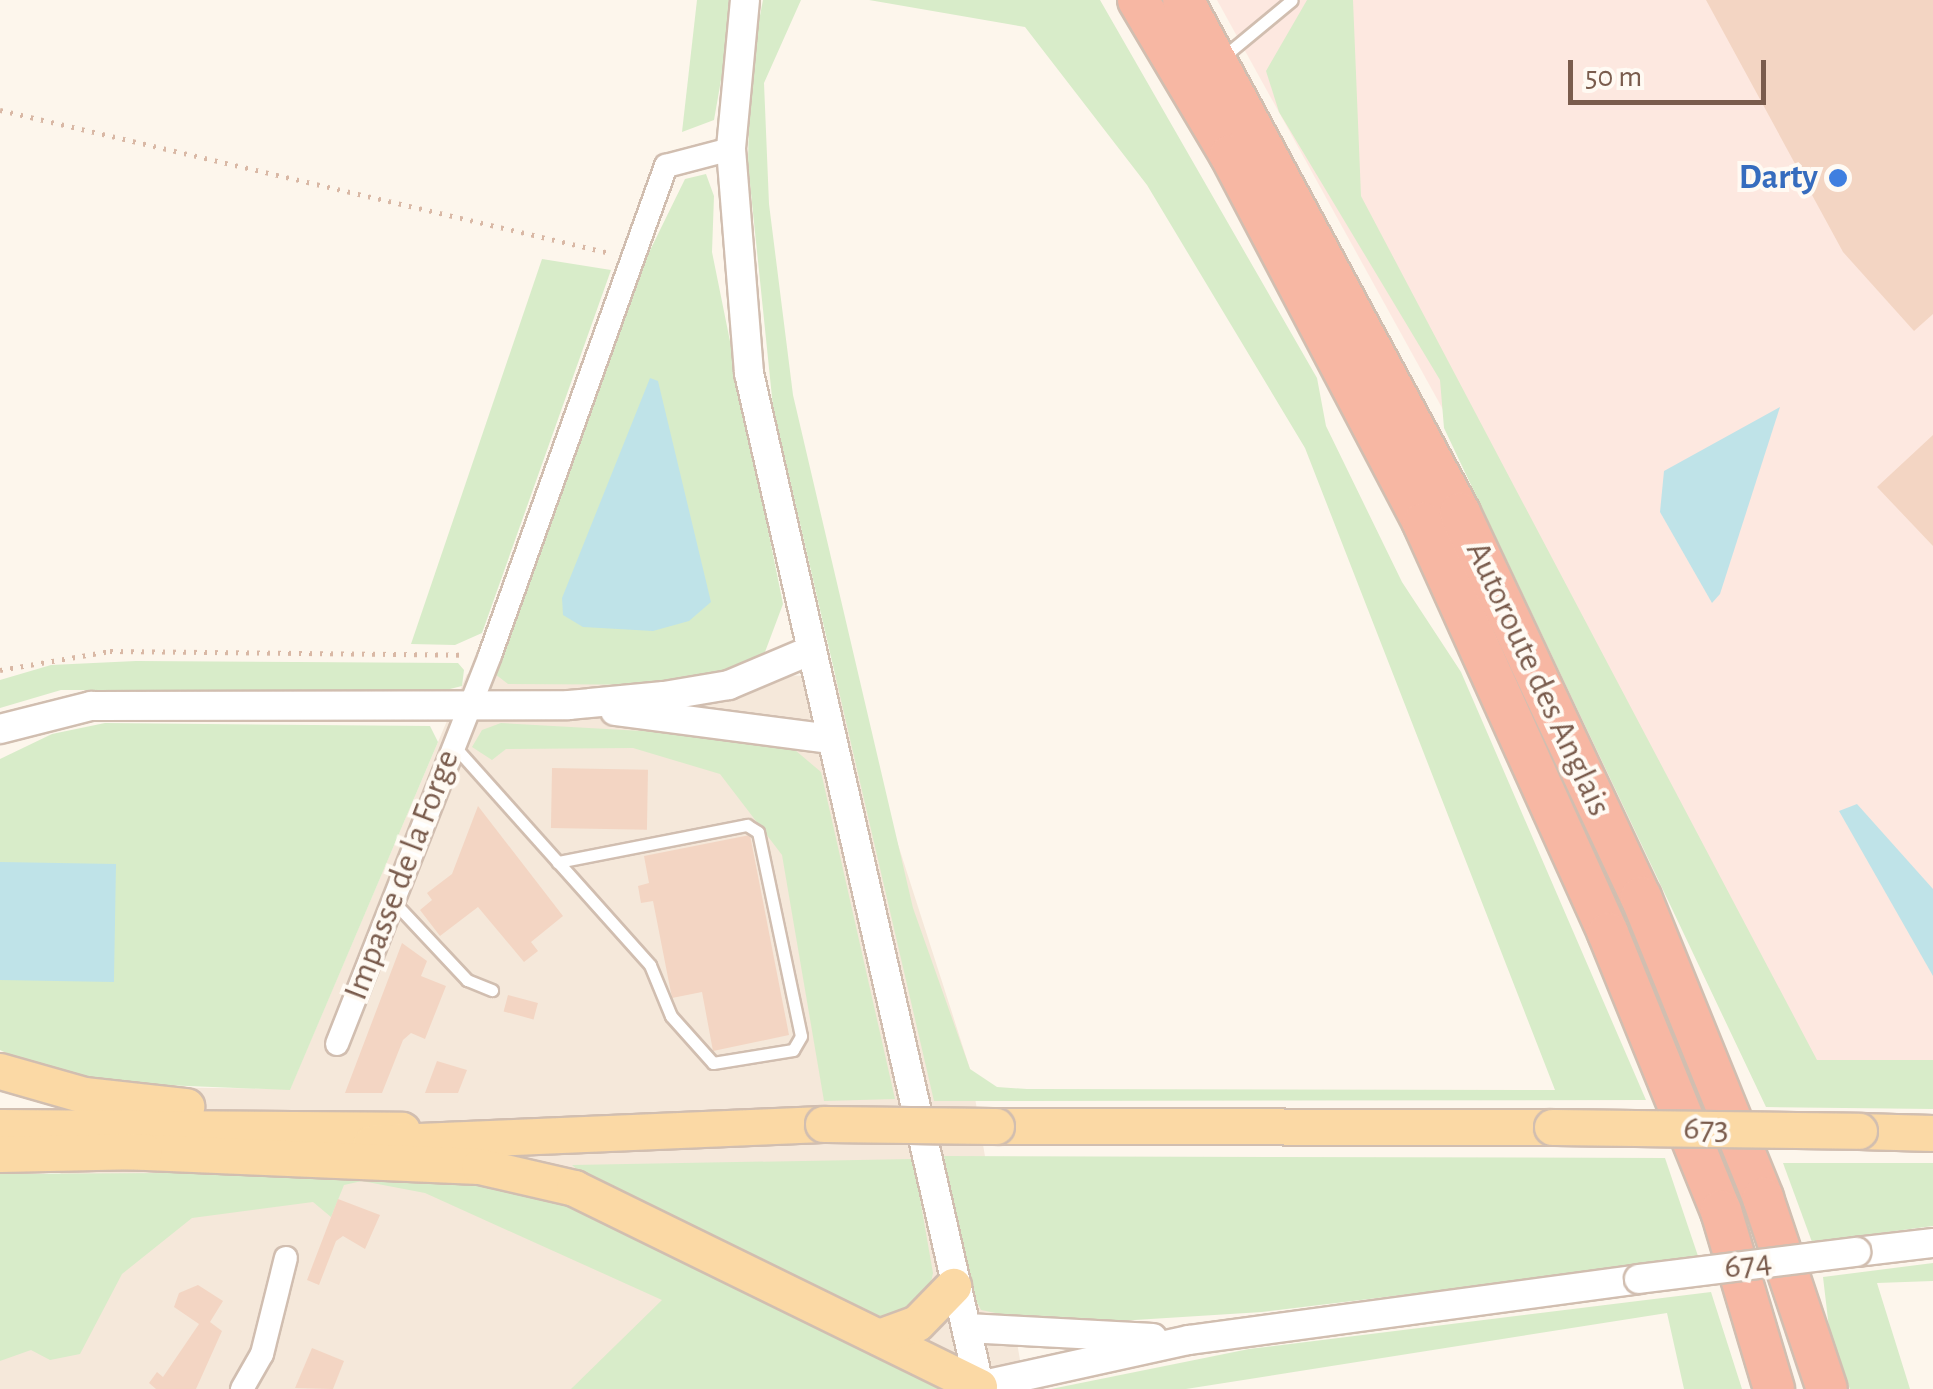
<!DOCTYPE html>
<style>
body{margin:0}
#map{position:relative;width:1933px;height:1389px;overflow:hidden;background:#fdf6ec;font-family:"Alegreya Sans",sans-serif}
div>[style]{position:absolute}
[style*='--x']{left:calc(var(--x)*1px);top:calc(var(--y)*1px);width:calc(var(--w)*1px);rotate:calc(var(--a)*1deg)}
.residential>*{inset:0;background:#f5e8da}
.commercial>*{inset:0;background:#fde8e0}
.green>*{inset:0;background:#d8ecc9}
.water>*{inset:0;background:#bfe3e8;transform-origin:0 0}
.building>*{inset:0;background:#f3d5c3;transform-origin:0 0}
.path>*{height:5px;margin-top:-2.5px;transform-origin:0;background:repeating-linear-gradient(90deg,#d9b8a5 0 2.5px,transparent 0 10.5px)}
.roads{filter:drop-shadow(2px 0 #d1beb0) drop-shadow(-2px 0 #d1beb0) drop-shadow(0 2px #d1beb0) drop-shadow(0 -2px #d1beb0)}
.service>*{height:11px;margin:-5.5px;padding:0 5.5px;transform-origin:5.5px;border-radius:5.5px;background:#fff}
.minor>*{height:22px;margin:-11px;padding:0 11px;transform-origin:11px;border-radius:11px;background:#fff}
.tertiary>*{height:28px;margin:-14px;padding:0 14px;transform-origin:14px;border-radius:14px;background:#fff}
.primary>*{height:35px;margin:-17.5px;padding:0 17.5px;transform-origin:17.5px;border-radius:17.5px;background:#fbd9a5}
.motorway>*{height:40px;margin:-20px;padding:0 20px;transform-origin:20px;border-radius:20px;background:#f7b7a3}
.bridges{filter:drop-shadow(2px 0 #d1beb0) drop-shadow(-2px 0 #d1beb0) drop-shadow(0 2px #d1beb0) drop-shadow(0 -2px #d1beb0)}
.tertiary-bridge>*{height:28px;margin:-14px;padding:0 14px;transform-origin:14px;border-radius:14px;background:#fff}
.primary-bridge>*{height:35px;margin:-17.5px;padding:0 17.5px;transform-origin:17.5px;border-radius:17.5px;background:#fbd9a5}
.dots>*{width:28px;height:28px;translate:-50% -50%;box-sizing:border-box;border:5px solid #fffaf3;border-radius:50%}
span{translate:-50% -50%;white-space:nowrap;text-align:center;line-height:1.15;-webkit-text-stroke:8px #fffaf3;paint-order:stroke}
.shop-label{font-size:35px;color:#366cbe;font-weight:700}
.right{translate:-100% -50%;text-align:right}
.street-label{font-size:35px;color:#7a5c4d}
.scale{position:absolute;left:1568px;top:60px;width:198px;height:45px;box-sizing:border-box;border:5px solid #7a5c4d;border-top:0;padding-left:12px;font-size:30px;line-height:35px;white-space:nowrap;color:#7a5c4d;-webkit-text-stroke:8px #fffaf3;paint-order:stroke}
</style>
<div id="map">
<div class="residential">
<div style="clip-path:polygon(467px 674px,844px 676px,970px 1069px,1025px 1389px,0 1389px,0 1241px,138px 1087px,290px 1089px)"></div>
</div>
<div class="commercial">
<div style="clip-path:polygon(1217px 0,1933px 0,1933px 1073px,1813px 1080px)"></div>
</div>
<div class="green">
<div style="clip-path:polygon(697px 0,735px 0,714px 120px,682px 132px)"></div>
<div style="clip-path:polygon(763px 0,801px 0,764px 83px,769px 204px,793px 395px,913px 908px,970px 1069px,997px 1087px,1027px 1089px,1555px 1090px,1305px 448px,1147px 185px,1025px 27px,869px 0,1100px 0,1317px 378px,1326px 426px,1402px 582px,1461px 672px,1646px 1100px,934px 1101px,773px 407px,748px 164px,750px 67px)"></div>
<div style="clip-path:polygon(1307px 0,1353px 0,1361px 196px,1817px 1060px,1933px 1060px,1933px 1109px,1766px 1107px,1444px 428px,1440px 380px,1279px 112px,1266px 71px)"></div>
<div style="clip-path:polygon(706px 174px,714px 196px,712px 252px,783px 604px,765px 652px,731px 676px,689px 685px,508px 684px,495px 674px,635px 281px,685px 179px)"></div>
<div style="clip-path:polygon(542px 259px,611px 270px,482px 633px,455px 645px,411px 644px)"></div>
<div style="clip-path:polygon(136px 661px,458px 663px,464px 670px,462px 686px,446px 690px,61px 690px,0 708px,0 680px,51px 665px)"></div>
<div style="clip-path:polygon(105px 723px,430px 726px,438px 742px,290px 1090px,64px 1081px,0 1050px,0 759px,52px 734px)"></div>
<div style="clip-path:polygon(501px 723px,750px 737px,795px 750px,821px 772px,895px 1099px,824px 1101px,782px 855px,720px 774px,633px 748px,506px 749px,492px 760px,472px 747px,482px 730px)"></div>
<div style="clip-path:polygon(944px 1156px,1665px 1158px,1699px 1259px,1262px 1312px,1103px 1322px,1015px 1317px,981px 1310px,971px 1290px)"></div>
<div style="clip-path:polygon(913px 1159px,933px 1273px,927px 1301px,884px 1320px,597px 1187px,572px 1165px)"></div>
<div style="clip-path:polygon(1783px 1163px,1933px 1163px,1933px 1226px,1812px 1242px)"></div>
<div style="clip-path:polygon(320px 1172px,478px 1182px,594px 1212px,940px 1389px,571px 1389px,662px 1300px,425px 1193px,362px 1181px,344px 1185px,331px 1217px,313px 1202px,192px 1218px,122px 1274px,80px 1354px,50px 1360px,31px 1350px,0 1361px,0 1174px)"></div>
<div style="clip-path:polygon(1933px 1263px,1933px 1281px,1877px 1283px,1910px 1389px,1850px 1389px,1829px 1328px,1823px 1277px)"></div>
<div style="clip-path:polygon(1711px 1292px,1742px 1389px,1684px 1389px,1667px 1313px,1186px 1389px,1051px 1389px,1249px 1349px)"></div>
</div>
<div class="water">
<div style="clip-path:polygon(650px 378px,658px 381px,711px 602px,689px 621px,653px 631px,583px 627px,563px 615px,562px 598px)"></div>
<div style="clip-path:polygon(1780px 407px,1720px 594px,1712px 603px,1660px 512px,1664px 471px)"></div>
<div style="clip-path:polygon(1857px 804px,1933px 889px,1933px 976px,1839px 811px)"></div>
<div style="left:116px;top:864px;width:118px;height:116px;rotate:91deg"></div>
</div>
<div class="building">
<div style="clip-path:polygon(1706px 0,1933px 0,1933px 314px,1914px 331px,1843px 252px)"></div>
<div style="clip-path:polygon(1933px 435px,1933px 546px,1877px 487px)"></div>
<div style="left:552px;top:768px;width:96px;height:60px;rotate:1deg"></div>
<div style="clip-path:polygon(478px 806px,563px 916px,531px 942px,538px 951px,524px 962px,478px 907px,440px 936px,420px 910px,432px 900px,427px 893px,452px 874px)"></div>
<div style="clip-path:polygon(750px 835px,789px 1035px,713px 1051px,702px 992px,672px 998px,653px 901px,641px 903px,638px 886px,649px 883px,644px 856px)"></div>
<div style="clip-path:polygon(402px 943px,427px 961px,421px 976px,446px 986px,425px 1039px,411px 1033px,403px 1040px,382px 1093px,345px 1093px)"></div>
<div style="left:508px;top:995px;width:31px;height:17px;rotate:15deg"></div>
<div style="clip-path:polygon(437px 1061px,467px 1070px,458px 1093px,425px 1093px)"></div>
<div style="clip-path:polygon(338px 1199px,380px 1215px,365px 1249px,343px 1236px,336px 1241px,319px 1285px,307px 1280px)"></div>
<div style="clip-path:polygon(198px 1285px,223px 1301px,210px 1322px,222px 1331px,196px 1389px,156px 1389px,149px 1383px,157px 1372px,163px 1377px,199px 1324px,174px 1307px,179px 1293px)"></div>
<div style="clip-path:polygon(312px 1348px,344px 1361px,333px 1389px,295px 1388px)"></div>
</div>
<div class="path">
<div style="--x:0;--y:110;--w:627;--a:13.19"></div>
<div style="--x:0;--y:670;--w:112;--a:-9.8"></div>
<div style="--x:110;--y:651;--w:355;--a:0.6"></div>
</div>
<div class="roads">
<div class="service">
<div style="--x:1223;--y:57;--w:89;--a:-39.6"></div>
<div style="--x:455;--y:747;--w:154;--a:48.2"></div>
<div style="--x:558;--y:862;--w:138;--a:48.2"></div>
<div style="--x:650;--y:965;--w:55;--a:67.6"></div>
<div style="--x:671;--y:1016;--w:63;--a:48.2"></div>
<div style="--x:713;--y:1063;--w:81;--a:-9.2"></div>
<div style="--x:793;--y:1050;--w:16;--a:-60"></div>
<div style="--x:801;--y:1036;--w:208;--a:-101.9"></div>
<div style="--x:758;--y:832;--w:13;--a:-148"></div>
<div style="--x:747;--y:825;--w:193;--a:168.9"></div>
<div style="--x:392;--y:900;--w:110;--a:46.8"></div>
<div style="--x:467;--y:980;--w:27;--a:22"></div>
</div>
<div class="minor">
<div style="--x:337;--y:1044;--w:418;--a:-68.5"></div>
<div style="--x:490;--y:655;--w:520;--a:-70.21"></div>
<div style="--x:666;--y:166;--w:67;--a:-14.7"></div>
<div style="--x:242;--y:1389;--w:40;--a:-60.3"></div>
<div style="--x:262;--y:1354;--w:99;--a:-76"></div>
</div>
<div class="tertiary">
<div style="--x:745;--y:0;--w:150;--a:95.4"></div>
<div style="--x:731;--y:149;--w:225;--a:85.4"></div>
<div style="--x:749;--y:373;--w:1042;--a:77.19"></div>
<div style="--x:615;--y:711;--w:217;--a:7.4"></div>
<div style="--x:0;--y:729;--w:94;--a:-14.2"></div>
<div style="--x:91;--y:706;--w:478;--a:-0.1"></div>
<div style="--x:569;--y:705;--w:95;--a:-5.4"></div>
<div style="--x:664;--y:696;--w:66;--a:-9.6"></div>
<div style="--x:729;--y:685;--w:87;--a:-23"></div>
<div style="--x:1856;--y:1252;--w:78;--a:-6.7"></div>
<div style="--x:967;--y:1328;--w:186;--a:3.1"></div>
<div style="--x:979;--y:1386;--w:215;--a:-12.4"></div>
<div style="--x:1189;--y:1340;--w:454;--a:-7.7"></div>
</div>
<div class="primary">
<div style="--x:0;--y:1071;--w:87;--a:15.9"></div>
<div style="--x:84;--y:1095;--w:103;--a:6.2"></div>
<div style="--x:996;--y:1126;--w:556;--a:0.1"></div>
<div style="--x:0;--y:1127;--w:402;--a:0.4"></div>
<div style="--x:1859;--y:1131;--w:74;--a:1.5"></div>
<div style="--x:371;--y:1143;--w:452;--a:-2.4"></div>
<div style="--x:122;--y:1151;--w:357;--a:2.4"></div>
<div style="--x:479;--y:1166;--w:98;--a:13"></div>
<div style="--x:574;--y:1188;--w:451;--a:26.1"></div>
<div style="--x:0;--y:1154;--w:144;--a:-1.2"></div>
<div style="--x:879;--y:1337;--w:40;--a:-20.2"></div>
<div style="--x:917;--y:1323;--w:52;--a:-45.8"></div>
</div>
<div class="motorway">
<div style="--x:1138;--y:0;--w:180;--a:59.3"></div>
<div style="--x:1230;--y:155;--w:416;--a:62.3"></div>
<div style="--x:1423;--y:523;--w:450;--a:65.7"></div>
<div style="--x:1608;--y:933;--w:300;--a:67.9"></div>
<div style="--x:1721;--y:1211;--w:186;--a:73.4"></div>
<div style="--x:1183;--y:0;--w:583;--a:61.63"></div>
<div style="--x:1460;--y:513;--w:425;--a:64.8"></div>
<div style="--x:1641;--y:897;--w:325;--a:67.9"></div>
<div style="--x:1763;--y:1198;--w:201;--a:71.5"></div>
</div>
</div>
<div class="bridges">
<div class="tertiary-bridge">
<div style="--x:1639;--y:1279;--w:219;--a:-7.1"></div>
</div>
<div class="primary-bridge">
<div style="--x:823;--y:1124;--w:173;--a:0.7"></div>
<div style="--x:1552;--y:1127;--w:307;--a:0.7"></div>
</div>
</div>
<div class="dots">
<div style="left:1838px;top:178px;background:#3f7fe0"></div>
</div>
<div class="shop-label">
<span class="right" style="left:1818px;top:178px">Darty</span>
</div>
<div class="street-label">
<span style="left:1538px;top:679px;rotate:65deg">Autoroute des Anglais</span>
<span style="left:402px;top:875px;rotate:-69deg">Impasse de la Forge</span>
<span style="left:1706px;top:1129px;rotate:1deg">673</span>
<span style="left:1748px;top:1265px;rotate:-7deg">674</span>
</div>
<div class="scale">50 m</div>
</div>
